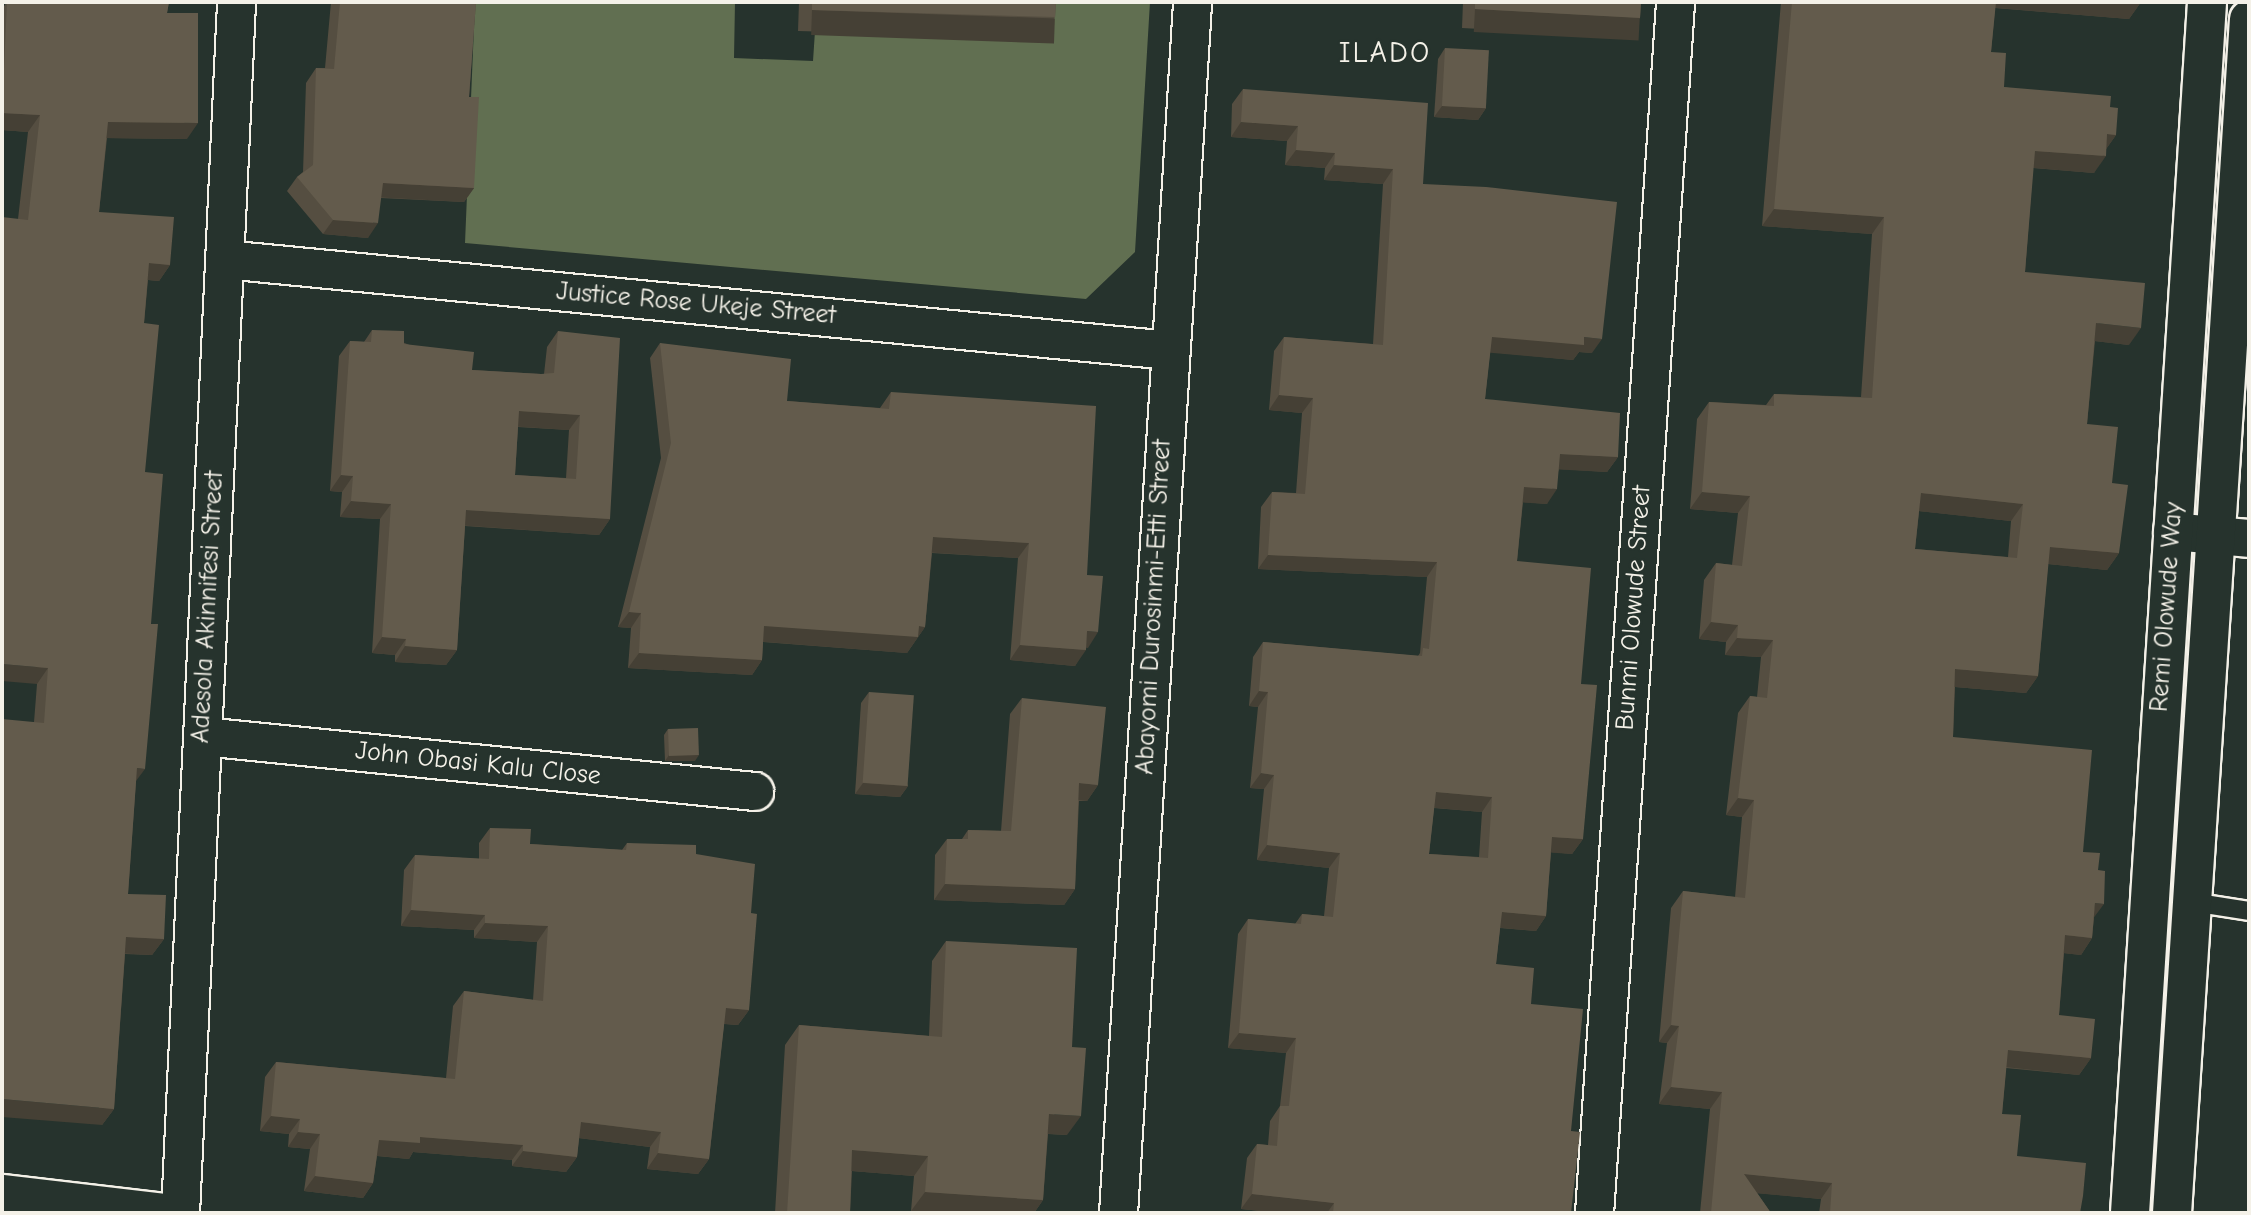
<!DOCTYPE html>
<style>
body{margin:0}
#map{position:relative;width:2251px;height:1215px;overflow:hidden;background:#26332d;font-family:"Comic Neue",sans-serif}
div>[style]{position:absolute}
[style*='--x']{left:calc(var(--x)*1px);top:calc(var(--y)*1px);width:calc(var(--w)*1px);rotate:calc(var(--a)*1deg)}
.green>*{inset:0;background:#616f51}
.roads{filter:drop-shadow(2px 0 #f4f1e8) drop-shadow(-2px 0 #f4f1e8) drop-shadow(0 2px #f4f1e8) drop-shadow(0 -2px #f4f1e8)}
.service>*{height:18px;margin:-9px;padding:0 9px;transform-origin:9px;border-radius:9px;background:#26332d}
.minor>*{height:37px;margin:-18.5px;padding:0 18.5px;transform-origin:18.5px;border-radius:18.5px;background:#26332d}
.secondary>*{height:38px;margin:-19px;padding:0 19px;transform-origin:19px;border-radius:19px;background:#26332d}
.wall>*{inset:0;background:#554e41}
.shaded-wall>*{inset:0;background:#454035;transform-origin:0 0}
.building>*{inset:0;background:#635b4c;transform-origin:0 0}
span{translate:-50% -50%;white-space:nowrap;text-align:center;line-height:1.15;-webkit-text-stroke:5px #26332d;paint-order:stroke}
.street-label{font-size:26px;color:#f4f1e8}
.quarter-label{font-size:30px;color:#f4f1e8;letter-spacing:2px}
.frame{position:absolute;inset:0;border:4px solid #f4f1e8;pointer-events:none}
</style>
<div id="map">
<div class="green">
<div style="clip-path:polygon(475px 2px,735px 2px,734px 58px,813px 61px,815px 31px,1040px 38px,1042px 2px,1150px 2px,1135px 252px,1086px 299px,465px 243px)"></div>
</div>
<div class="roads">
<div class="service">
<div style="--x:2192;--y:902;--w:58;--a:9"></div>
</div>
<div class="minor">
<div style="--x:224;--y:259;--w:949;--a:5.5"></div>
<div style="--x:2172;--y:531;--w:77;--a:5.2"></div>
<div style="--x:202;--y:736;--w:555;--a:5.69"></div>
<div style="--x:2;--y:1193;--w:172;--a:6.7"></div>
<div style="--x:180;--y:1213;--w:1212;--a:-87.35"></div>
<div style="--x:1118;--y:1213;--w:1213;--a:-86.5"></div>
<div style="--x:1594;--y:1213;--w:1214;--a:-86.17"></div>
</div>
<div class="secondary">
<div style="--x:2130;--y:1213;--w:1213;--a:-86.36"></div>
<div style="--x:2172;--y:1213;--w:1196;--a:-86.31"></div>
</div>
</div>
<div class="wall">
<div style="clip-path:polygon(7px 2px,35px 3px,36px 2px,169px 2px,167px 13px,187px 139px,107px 138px,99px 212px,170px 265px,159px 281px,148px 280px,144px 323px,145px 472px,136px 781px,128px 894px,164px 939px,152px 955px,125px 954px,114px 1109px,102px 1125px,34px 722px,37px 684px,18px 219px,28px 132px,2px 130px,2px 9px)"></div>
<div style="clip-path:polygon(331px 2px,476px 2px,469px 97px,474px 188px,464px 202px,381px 198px,368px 238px,323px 234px,287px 191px,297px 177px,303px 172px,306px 83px,316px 68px,325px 68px)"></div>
<div style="clip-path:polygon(799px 2px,1056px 2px,1055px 17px,1041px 38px,798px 31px)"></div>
<div style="clip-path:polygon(1463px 2px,1641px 2px,1640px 18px,1627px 37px,1462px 28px)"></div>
<div style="clip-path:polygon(evenodd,1781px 2px,2141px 2px,2129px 19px,1995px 8px,1991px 52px,2004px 87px,2110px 107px,2116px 135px,2106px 149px,2094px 173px,2033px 168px,2025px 272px,2129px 345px,2095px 341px,2087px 424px,2112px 483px,2119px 553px,2107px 570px,2048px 564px,2038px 676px,2026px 693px,1955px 687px,1953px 737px,2083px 852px,2094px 917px,2092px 938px,2081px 955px,2064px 953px,2059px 1015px,2091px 1058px,2079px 1075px,2006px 1068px,2002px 1114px,2017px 1156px,2080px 1213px,1819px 1213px,1821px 1199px,1757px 1193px,1771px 1213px,1700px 1213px,1710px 1109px,1659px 1104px,1667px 1043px,1659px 1042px,1671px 908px,1683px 891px,1735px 897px,1742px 817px,1726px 815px,1738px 713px,1750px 696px,1757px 697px,1761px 657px,1725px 655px,1726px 642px,1699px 639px,1704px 580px,1716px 563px,1732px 565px,1738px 513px,1690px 509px,1697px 419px,1709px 402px,1766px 405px,1774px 394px,1861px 397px,1872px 234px,1762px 226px,1781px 2px,1919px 511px,2011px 521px,2008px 557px,1915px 549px,1919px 511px)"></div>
<div style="clip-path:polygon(1445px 48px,1486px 108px,1478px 120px,1434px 117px,1438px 59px)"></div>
<div style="clip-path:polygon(evenodd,1243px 89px,1423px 184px,1592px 353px,1579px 352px,1573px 360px,1490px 352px,1485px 399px,1618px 457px,1607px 472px,1559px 469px,1547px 504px,1523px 502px,1517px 561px,1581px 684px,1583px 839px,1572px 854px,1551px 852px,1546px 916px,1536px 931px,1500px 928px,1496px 964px,1531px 1004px,1571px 1131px,1571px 1213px,1281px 1213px,1241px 1209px,1247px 1158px,1257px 1144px,1268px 1145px,1270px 1121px,1280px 1106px,1286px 1053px,1228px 1048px,1238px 934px,1248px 919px,1295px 924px,1302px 914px,1324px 916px,1329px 868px,1257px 860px,1264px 789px,1250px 788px,1258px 707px,1249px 706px,1253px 657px,1263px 642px,1418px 656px,1420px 653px,1427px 577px,1258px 569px,1261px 507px,1272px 492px,1296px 493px,1302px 413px,1269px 410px,1274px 351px,1284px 337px,1373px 344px,1383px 184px,1324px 180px,1325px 168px,1285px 165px,1287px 141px,1231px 137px,1232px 104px,1243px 89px,1434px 808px,1482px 812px,1479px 857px,1429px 854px,1434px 808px)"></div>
<div style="clip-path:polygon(evenodd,372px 330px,472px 370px,541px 374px,544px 374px,547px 347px,558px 331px,610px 519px,599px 535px,465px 526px,457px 650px,446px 665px,395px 662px,395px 655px,372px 653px,380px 519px,340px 517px,342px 492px,330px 491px,339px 356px,350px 341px,364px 342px,372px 330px,518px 427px,569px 430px,566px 478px,515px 475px,518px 427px)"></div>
<div style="clip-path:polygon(660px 343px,787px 401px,880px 408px,891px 392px,1087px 575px,1088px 648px,1086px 647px,1075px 666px,1010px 660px,1018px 558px,932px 553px,925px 627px,907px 653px,763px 642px,762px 660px,752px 675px,628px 668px,631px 628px,618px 627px,661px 458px,650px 358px)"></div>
<div style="clip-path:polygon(869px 692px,908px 786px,900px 797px,855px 794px,861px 703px)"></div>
<div style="clip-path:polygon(1022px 698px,1098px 785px,1087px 801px,1079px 801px,1075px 889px,1064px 905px,934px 900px,935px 855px,947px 839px,962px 839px,968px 830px,1001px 831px,1010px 714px)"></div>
<div style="clip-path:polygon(668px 729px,695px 761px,665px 761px,664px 735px)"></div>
<div style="clip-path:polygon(490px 828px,530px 844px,622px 850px,627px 843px,696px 854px,751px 913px,749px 1010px,738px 1025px,724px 1024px,709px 1159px,698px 1174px,647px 1169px,650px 1147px,579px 1138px,577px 1157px,566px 1172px,512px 1166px,512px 1160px,413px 1152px,409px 1159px,377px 1156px,373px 1183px,363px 1198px,304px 1191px,310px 1149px,288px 1147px,289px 1134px,260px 1131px,265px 1077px,276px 1062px,446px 1078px,453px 1006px,464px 991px,533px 1000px,537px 942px,474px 938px,474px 930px,401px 926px,404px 870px,415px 855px,479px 859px,479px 843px)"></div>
<div style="clip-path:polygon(946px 941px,1067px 1135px,1048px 1134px,1043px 1200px,1034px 1213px,942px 1213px,911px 1211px,914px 1176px,852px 1171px,850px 1213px,775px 1213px,785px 1045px,799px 1025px,929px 1036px,932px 961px)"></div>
</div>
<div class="shaded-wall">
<div style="clip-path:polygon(1989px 2px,2141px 2px,2129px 19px,1985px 7px)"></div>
<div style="left:1475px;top:9px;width:165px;height:23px;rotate:3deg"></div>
<div style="left:812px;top:10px;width:243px;height:25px;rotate:2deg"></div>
<div style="clip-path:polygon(1442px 106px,1486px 108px,1478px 120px,1434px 117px)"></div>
<div style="clip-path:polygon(2px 113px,40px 115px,28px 132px,2px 130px)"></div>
<div style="clip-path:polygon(108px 122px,198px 123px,187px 139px,97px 138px)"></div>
<div style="clip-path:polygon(1241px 122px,1298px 126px,1287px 141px,1231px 137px)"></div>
<div style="clip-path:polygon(2107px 134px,2116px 135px,2104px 152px)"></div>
<div style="clip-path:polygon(1296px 150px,1335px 153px,1325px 168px,1285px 165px)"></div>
<div style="clip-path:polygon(2035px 151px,2106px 156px,2094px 173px,2023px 167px)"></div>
<div style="clip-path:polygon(1334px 165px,1393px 169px,1383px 184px,1324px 180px)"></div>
<div style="clip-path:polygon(383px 183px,474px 188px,464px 202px,373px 197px)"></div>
<div style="clip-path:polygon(1774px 209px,1884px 217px,1872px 234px,1762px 226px)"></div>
<div style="clip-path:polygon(333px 220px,378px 223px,368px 238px,323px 234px)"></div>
<div style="clip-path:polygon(149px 263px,170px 265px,159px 281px,138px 279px)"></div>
<div style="clip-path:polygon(2096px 323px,2141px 328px,2129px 345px,2085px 340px)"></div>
<div style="clip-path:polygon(1492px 337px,1584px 337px,1602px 339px,1592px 353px,1579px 352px,1573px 360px,1481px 352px)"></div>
<div style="clip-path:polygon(1279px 395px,1313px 398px,1302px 413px,1269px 410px)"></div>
<div style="clip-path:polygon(519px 411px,580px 415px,569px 430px,508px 426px)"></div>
<div style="clip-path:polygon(1560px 454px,1618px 457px,1607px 472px,1550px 469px)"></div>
<div style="clip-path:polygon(341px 475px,353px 476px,342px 492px,330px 491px)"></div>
<div style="clip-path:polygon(1524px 487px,1557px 489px,1547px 504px,1514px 502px)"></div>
<div style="clip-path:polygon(1702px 492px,1750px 496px,1738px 513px,1690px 509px)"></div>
<div style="clip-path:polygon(1921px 493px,2023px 504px,2011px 521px,1909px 510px)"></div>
<div style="clip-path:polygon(351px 501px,391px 504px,380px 519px,340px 517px)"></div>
<div style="clip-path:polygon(466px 510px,610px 519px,599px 535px,456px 525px)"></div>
<div style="clip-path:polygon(933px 537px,1029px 543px,1018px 558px,922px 552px)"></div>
<div style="clip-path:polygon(2050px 547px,2119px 553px,2107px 570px,2038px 563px)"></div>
<div style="clip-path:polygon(1268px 555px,1437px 562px,1427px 577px,1258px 569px)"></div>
<div style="clip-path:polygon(629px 612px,641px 613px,631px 628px,618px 627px)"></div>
<div style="clip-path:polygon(1711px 622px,1738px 625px,1726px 642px,1699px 639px)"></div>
<div style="clip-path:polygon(764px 626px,919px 626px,925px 627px,907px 653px,753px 641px)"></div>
<div style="clip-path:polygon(1087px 631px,1098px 632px,1088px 648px,1076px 646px)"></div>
<div style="clip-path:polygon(382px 637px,406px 639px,395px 655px,372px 653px)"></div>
<div style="clip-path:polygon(1737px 638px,1773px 640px,1761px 657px,1725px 655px)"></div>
<div style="clip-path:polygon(1020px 645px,1086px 650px,1075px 666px,1010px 660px)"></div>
<div style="clip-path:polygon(405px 646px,457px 650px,446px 665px,395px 662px)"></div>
<div style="clip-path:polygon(639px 653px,762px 660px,752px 675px,628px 668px)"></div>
<div style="clip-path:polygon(2px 664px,48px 668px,37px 684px,2px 681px)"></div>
<div style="clip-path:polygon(1955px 669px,2038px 676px,2026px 693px,1944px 686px)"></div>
<div style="clip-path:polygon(1259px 691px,1268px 692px,1258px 707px,1249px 706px)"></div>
<div style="clip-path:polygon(669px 755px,699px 755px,695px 761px,665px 761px)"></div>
<div style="clip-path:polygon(137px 768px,145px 769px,133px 785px)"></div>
<div style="clip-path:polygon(1261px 773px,1274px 775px,1264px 789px,1250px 788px)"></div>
<div style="clip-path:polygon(863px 783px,908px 786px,900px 797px,855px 794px)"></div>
<div style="clip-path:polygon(1079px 783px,1098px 785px,1087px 801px,1068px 799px)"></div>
<div style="clip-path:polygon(1436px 792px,1492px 797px,1482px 812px,1425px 807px)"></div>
<div style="clip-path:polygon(1738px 798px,1754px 800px,1742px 817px,1726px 815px)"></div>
<div style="clip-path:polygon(1552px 837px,1583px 839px,1572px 854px,1542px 852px)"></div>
<div style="clip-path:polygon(1267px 845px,1340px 853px,1329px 868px,1257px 860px)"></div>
<div style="clip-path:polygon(945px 884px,1075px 889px,1064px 905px,934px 900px)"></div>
<div style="clip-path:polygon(2095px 903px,2104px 904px,2092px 920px)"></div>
<div style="clip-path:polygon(411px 910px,485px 915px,474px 930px,401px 926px)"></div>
<div style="clip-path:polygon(1502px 912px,1546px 916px,1536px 931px,1491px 927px)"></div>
<div style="clip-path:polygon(485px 923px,548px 926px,537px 942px,474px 938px)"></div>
<div style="clip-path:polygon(2065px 935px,2092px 938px,2081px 955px,2053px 952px)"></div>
<div style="clip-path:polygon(126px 937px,164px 939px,152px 955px,115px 953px)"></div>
<div style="clip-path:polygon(726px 1008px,749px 1010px,738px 1025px,715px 1023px)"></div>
<div style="clip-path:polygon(1671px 1025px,1679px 1026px,1667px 1043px,1659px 1042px)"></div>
<div style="clip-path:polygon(1239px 1033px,1296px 1038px,1286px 1053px,1228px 1048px)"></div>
<div style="clip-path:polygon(2008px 1050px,2091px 1058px,2079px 1075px,1996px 1066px)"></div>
<div style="clip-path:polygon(1671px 1087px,1722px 1092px,1710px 1109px,1659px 1104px)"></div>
<div style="clip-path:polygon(2px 1099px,114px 1109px,102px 1125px,2px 1117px)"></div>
<div style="clip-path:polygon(1049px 1114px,1081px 1116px,1067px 1135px,1035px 1133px)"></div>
<div style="clip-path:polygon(271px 1116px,300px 1119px,289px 1134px,260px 1131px)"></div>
<div style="clip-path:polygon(581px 1122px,661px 1132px,650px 1147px,570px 1137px)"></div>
<div style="clip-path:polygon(298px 1132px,320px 1134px,310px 1149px,288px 1147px)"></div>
<div style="clip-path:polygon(420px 1137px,523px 1145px,512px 1160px,413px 1152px,409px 1159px,368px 1155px,379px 1140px)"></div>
<div style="clip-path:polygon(852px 1150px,928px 1156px,914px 1176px,839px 1170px)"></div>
<div style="clip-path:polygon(523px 1151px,577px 1157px,566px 1172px,512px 1166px)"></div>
<div style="clip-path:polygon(658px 1153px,709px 1159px,698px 1174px,647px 1169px)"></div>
<div style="clip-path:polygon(1744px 1174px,1832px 1183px,1821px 1199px,1732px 1191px)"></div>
<div style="clip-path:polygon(315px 1176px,373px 1183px,363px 1198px,304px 1191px)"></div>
<div style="clip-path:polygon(925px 1192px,1043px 1200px,1034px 1213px,942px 1213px,911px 1211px)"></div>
<div style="clip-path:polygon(1252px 1194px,1334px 1203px,1327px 1213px,1281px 1213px,1241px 1209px)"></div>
</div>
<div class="building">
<div style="clip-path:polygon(7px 2px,45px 4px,45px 2px,169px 2px,167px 13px,198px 13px,198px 123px,108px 122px,99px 212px,174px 217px,170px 265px,149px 263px,144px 323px,159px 325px,145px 472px,163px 474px,151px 624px,158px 624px,145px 769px,137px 768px,128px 894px,166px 895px,164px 939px,126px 937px,114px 1109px,2px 1099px,2px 719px,44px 723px,48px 668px,2px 664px,2px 217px,28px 220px,40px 115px,2px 113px)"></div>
<div style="clip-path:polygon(340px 2px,476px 2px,469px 97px,479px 97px,474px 188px,383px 183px,378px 223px,333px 220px,297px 177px,313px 165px,316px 68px,334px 69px)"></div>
<div style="clip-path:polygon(812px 2px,1056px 2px,1055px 17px,812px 10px)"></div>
<div style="clip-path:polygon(1475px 2px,1641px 2px,1640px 18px,1475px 9px)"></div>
<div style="clip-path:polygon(evenodd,1792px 2px,1996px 2px,1991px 52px,2006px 53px,2004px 87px,2111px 96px,2110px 107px,2118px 108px,2116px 135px,2107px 134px,2106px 156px,2035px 151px,2025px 272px,2145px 283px,2141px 328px,2096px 323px,2087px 424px,2118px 427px,2112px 483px,2128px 485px,2119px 553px,2050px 547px,2038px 676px,1955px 669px,1953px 737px,2092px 750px,2083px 852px,2100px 853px,2098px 870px,2105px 871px,2104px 904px,2095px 903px,2092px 938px,2065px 935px,2059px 1015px,2095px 1019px,2091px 1058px,2008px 1050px,2002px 1114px,2021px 1115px,2017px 1156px,2086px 1163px,2083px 1196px,2080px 1213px,1830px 1213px,1832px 1183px,1744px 1174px,1771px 1213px,1711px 1213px,1722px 1092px,1671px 1087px,1679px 1026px,1671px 1025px,1683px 891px,1745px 898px,1754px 800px,1738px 798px,1750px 696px,1767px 698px,1773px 640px,1737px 638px,1738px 625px,1711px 622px,1716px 563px,1742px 566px,1750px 496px,1702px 492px,1709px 402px,1774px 406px,1774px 394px,1872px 398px,1884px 217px,1774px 209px,1792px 2px,1921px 493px,2023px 504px,2017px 558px,1915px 549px,1921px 493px)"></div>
<div style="left:1445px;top:48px;width:44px;height:58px;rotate:3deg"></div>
<div style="clip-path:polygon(evenodd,1243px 89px,1428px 103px,1423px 184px,1486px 187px,1617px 202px,1602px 339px,1584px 337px,1584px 345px,1492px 337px,1485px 399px,1620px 413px,1618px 457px,1560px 454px,1557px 489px,1524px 487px,1517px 561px,1591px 568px,1581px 684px,1597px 685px,1583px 839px,1552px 837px,1546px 916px,1502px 912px,1496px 964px,1534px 968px,1531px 1004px,1583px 1009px,1571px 1131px,1580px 1132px,1571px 1213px,1333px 1213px,1334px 1203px,1252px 1194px,1257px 1144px,1277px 1146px,1280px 1106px,1289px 1106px,1296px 1038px,1239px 1033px,1248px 919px,1301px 924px,1302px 914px,1333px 917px,1340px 853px,1267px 845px,1274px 775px,1261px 773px,1268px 692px,1259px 691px,1263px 642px,1422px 656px,1423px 648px,1429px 649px,1437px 562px,1268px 555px,1272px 492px,1305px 494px,1313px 398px,1279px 395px,1284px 337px,1383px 345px,1393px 169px,1334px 165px,1335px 153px,1296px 150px,1298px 126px,1241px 122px,1243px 89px,1436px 792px,1492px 797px,1488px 858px,1429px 854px,1436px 792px)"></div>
<div style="clip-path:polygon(evenodd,372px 330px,404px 331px,404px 344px,474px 352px,472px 370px,541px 374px,554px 373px,558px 331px,620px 338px,610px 519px,466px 510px,457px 650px,405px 646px,406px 639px,382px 637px,391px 504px,351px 501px,353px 476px,341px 475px,350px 341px,371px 342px,372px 330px,519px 411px,580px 415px,576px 479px,515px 475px,519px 411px)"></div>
<div style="clip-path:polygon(660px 343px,791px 359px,787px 401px,889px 409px,891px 392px,1096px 406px,1087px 575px,1103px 576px,1098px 632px,1087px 631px,1086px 650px,1020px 645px,1029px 543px,933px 537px,925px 627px,919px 626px,918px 637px,764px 626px,762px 660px,639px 653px,641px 613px,629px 612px,671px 443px)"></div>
<div style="left:869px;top:692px;width:45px;height:91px;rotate:4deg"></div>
<div style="clip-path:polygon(1022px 698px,1106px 707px,1098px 785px,1079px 783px,1075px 889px,945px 884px,947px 839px,968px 839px,968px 830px,1011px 831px)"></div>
<div style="left:698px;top:728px;width:27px;height:30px;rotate:88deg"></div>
<div style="clip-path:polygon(490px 828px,531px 829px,530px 844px,626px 850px,627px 843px,696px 845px,696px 854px,755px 864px,751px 913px,757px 914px,749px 1010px,726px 1008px,709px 1159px,658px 1153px,661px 1132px,581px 1122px,577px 1157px,523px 1151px,523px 1145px,420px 1137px,420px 1143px,379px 1140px,373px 1183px,315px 1176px,320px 1134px,298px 1132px,300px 1119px,271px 1116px,276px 1062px,455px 1079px,464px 991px,543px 1001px,548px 926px,485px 923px,485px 915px,411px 910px,415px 855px,489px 859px)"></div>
<div style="clip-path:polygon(946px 941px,1077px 948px,1072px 1047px,1086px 1048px,1081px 1116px,1049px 1114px,1043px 1200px,925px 1192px,928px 1156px,852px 1150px,850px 1213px,787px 1213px,799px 1025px,942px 1037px)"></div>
</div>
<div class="street-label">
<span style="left:696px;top:304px;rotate:5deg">Justice Rose Ukeje Street</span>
<span style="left:208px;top:607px;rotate:-87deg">Adesola Akinnifesi Street</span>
<span style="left:1154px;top:607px;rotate:-87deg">Abayomi Durosinmi-Etti Street</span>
<span style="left:2167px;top:607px;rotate:-86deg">Remi Olowude Way</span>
<span style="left:1634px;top:608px;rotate:-86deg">Bunmi Olowude Street</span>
<span style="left:478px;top:764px;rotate:6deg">John Obasi Kalu Close</span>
</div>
<div class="quarter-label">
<span style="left:1385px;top:53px">ILADO</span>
</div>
<div class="frame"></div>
</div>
